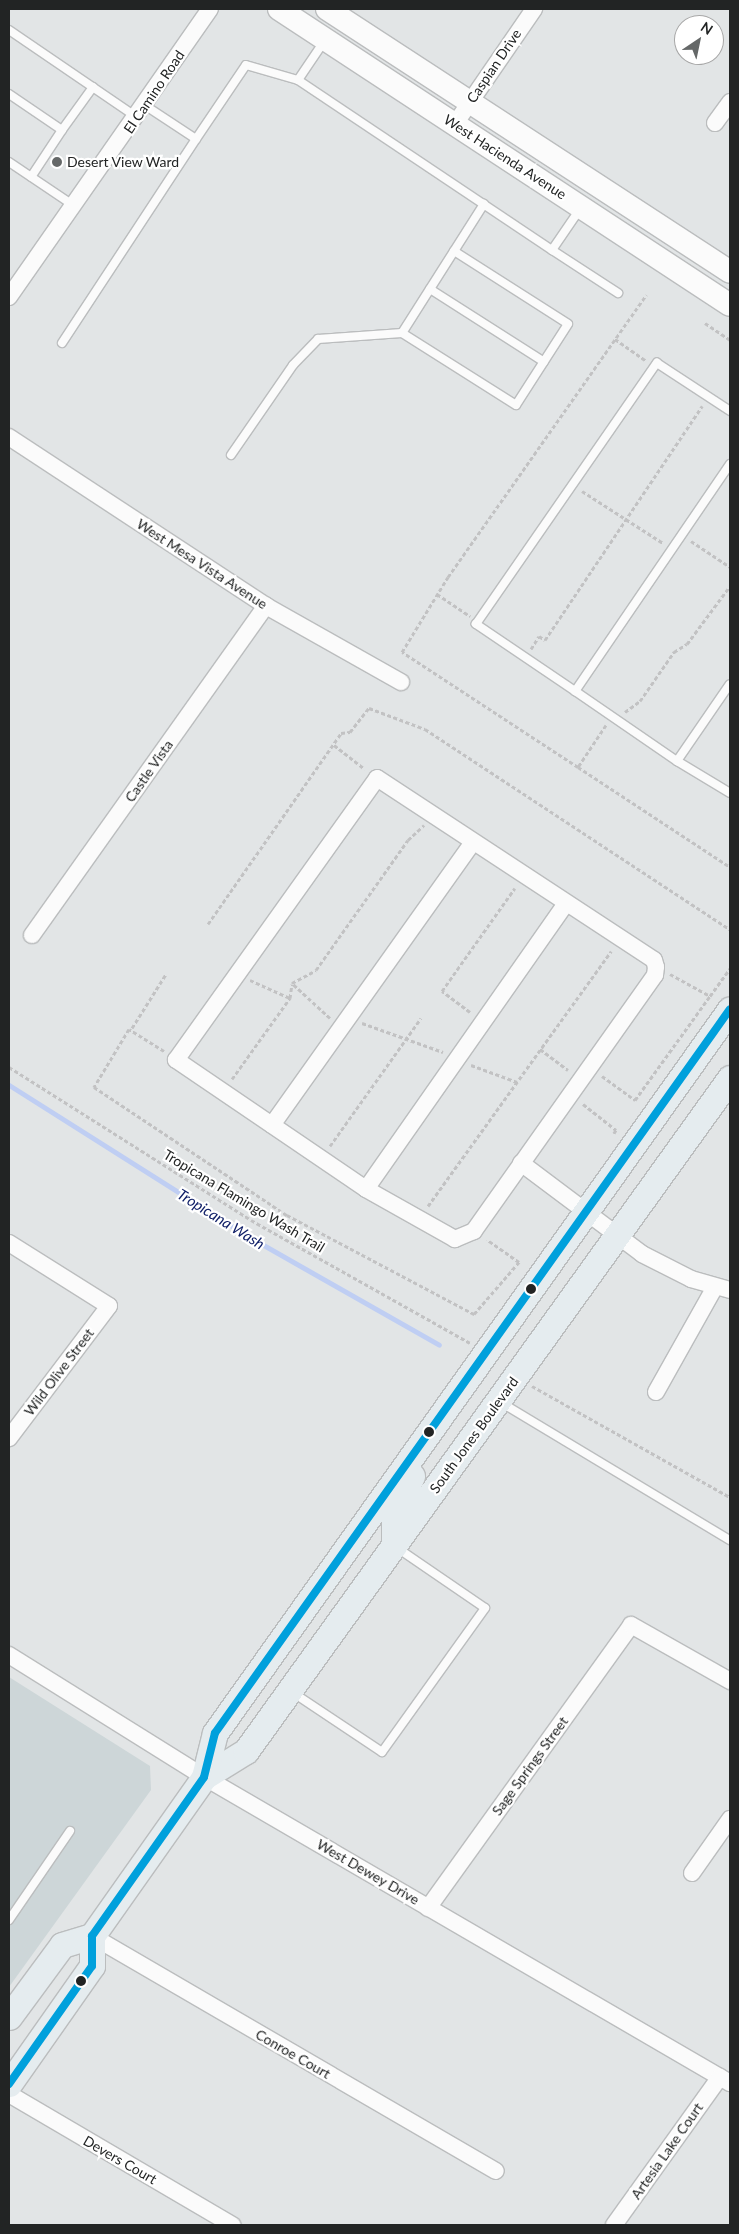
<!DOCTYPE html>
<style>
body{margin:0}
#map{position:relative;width:739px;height:2234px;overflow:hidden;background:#e2e5e6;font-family:Lato,sans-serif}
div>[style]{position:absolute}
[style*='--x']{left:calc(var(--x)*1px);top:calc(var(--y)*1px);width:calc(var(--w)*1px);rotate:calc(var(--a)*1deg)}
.built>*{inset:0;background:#cdd6d8}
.stream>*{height:5px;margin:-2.5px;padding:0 2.5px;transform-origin:2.5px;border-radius:2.5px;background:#bfcef3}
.path>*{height:3px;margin-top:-1.5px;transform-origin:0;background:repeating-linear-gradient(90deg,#c2c2c3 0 4px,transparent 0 6.5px)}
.roads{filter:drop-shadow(1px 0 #bbbdbe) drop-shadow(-1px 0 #bbbdbe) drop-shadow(0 1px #bbbdbe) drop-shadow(0 -1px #bbbdbe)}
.service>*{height:8px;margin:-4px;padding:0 4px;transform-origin:4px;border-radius:4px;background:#fbfbfb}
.minor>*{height:16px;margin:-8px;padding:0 8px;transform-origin:8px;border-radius:8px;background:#fbfbfb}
.secondary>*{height:22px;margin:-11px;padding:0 11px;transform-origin:11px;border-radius:11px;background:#fbfbfb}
.primary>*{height:25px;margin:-12.5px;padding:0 12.5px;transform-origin:12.5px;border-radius:12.5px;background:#e5ecef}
.bus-1>*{height:8px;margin:-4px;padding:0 4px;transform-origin:4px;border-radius:4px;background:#00a0dc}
.dots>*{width:14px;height:14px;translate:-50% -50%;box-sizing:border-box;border:2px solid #fff;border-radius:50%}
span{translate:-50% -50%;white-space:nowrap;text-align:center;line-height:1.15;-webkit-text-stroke:4.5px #fff;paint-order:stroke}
.street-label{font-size:14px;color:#222424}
.poi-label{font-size:14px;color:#222424}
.left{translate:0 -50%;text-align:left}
.water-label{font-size:15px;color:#112068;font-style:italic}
.frame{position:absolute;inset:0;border:10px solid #222424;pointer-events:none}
.north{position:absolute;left:674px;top:15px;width:50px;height:50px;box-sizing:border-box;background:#fff;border:1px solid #a7a7a7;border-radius:50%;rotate:34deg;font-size:14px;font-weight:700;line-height:20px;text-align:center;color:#222424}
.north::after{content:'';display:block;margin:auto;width:18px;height:22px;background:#656868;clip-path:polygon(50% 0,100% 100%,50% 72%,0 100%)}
</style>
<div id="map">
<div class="built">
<div style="clip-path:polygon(9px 1677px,150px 1766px,151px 1790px,9px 1987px)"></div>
</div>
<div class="stream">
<div style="--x:9;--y:1085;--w:286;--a:32.3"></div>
<div style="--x:251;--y:1238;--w:216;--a:29.6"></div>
</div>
<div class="path">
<div style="--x:705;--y:323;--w:30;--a:34"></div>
<div style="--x:615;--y:339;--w:37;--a:35"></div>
<div style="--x:582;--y:491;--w:96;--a:32.7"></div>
<div style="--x:691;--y:541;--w:47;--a:33.7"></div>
<div style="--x:437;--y:594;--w:40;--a:34"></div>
<div style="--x:531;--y:649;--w:15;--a:-58"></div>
<div style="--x:539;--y:636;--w:7;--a:34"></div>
<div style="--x:545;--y:640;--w:282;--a:-56.1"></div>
<div style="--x:625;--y:712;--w:19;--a:-36"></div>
<div style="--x:640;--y:701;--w:60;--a:-55.2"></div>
<div style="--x:674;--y:652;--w:15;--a:-32"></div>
<div style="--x:687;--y:644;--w:72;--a:-53.4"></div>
<div style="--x:606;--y:725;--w:50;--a:123.7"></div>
<div style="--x:578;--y:767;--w:182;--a:33.3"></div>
<div style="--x:334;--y:745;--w:39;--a:38"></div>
<div style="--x:578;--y:767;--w:210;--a:-146.8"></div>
<div style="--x:402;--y:652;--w:88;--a:-58.5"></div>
<div style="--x:448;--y:577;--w:345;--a:-54.9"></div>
<div style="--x:208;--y:924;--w:233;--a:-55.1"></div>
<div style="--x:341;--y:733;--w:9;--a:-6"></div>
<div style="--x:350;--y:732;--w:31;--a:-52"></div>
<div style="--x:369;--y:708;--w:60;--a:20.6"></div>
<div style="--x:425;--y:729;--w:365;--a:33.3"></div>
<div style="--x:670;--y:974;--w:46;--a:28.8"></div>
<div style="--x:710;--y:996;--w:34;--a:-54"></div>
<div style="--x:250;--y:980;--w:44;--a:24.2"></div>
<div style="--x:290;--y:998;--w:14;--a:-82"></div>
<div style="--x:470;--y:1012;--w:35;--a:-143"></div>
<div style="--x:442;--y:991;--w:126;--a:-54.7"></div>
<div style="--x:330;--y:1018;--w:52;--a:-137.4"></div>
<div style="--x:292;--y:983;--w:27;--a:-28"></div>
<div style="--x:316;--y:970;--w:159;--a:-54.7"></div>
<div style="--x:408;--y:840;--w:22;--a:-43"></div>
<div style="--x:362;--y:1023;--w:86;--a:19.7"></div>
<div style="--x:132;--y:1028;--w:64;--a:-57.8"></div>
<div style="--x:540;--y:1049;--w:35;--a:37"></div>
<div style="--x:164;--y:1051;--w:41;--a:-147.8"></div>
<div style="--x:129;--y:1029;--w:68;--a:121.1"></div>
<div style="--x:94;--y:1087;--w:232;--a:33.6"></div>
<div style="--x:287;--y:1215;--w:212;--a:27.9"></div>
<div style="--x:474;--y:1314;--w:69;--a:-49.1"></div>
<div style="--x:519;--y:1262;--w:39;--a:-145"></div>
<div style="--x:471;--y:1065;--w:49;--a:20.3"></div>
<div style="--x:9;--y:1067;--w:286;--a:32.3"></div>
<div style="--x:251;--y:1220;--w:251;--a:29.3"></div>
<div style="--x:602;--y:1076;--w:41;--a:36"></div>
<div style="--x:635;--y:1100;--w:128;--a:-54.2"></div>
<div style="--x:232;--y:1079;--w:100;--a:-54.4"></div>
<div style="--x:583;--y:1104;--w:42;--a:38.2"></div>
<div style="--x:616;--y:1130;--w:4;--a:124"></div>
<div style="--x:330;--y:1146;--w:157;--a:-54.6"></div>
<div style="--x:428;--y:1206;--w:314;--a:-54.3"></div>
<div style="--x:532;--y:1386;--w:227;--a:29.3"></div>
</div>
<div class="roads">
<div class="service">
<div style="--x:9;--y:30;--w:153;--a:34.3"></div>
<div style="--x:298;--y:80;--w:48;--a:-56"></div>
<div style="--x:9;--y:94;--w:64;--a:34.2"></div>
<div style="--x:62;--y:130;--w:56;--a:123.4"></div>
<div style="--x:62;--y:130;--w:53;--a:-54.2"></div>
<div style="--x:196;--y:139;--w:89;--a:-56"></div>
<div style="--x:246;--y:65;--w:54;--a:16.1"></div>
<div style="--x:298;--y:80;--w:306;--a:33.8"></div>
<div style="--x:552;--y:250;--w:50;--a:-55.7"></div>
<div style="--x:9;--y:162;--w:77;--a:33.9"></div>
<div style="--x:552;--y:250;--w:79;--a:33.1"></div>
<div style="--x:454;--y:251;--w:135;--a:32.6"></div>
<div style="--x:568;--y:324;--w:96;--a:122.7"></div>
<div style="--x:516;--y:405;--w:135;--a:-147.7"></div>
<div style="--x:402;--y:333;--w:153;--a:-57.6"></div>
<div style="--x:430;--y:289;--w:135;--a:32.6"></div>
<div style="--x:62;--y:343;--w:244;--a:-56.7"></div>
<div style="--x:196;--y:139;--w:60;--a:-146.6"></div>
<div style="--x:231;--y:455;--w:109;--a:-55.4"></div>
<div style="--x:293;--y:365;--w:36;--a:-46"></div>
<div style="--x:318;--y:339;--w:84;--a:-4.1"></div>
<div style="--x:730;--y:464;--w:275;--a:124.3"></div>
<div style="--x:575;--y:691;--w:124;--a:34.5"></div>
<div style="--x:677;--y:761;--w:93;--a:-55.5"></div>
<div style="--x:575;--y:691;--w:120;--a:-145.9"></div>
<div style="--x:476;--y:624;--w:318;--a:-55.3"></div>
<div style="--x:657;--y:363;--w:87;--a:33.3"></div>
<div style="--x:677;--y:761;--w:62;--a:31.1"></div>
<div style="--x:500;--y:1402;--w:268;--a:31"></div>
<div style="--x:292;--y:1692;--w:108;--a:33.7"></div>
<div style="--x:382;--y:1752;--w:177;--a:-54.4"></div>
<div style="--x:485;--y:1608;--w:108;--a:-145.6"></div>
<div style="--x:9;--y:1920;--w:108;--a:-55.6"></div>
</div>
<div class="minor">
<div style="--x:715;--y:123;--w:26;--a:-54"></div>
<div style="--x:455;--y:124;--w:140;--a:-55.5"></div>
<div style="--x:9;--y:297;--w:351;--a:-55.1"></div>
<div style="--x:9;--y:437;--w:308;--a:33.3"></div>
<div style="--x:266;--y:606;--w:155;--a:29.4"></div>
<div style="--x:377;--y:778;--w:331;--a:33.3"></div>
<div style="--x:654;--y:960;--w:7;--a:74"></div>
<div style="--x:656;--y:967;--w:8;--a:97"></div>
<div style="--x:655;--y:975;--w:314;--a:125.3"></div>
<div style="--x:474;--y:1231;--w:21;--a:157"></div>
<div style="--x:455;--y:1239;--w:102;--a:-150.7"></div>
<div style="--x:366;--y:1189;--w:230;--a:-145.8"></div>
<div style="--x:176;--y:1060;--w:346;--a:-54.5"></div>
<div style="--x:32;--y:935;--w:404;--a:-54.6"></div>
<div style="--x:272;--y:1125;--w:347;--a:-54.6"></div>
<div style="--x:521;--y:1163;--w:151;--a:36.9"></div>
<div style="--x:642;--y:1254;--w:55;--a:27"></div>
<div style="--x:691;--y:1279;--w:41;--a:15.8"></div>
<div style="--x:366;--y:1189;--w:349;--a:-55"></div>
<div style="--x:9;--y:1243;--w:118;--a:32.2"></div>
<div style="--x:109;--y:1306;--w:166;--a:127.1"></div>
<div style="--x:656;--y:1392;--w:120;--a:-60.7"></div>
<div style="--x:9;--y:1655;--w:230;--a:32"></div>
<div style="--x:204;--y:1777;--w:609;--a:30.19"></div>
<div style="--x:692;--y:1873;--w:66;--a:-54.9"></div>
<div style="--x:428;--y:1908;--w:348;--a:-54.3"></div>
<div style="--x:631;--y:1625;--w:114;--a:29.5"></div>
<div style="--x:92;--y:1936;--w:467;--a:30.2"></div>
<div style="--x:9;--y:2094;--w:259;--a:30.4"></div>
<div style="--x:614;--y:2225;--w:182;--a:-54.4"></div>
</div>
<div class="secondary">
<div style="--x:279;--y:9;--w:539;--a:33.28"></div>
<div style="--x:327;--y:9;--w:481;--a:33.1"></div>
</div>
<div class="primary">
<div style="--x:394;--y:1546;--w:30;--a:-90"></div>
<div style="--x:394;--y:1516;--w:44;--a:-65.8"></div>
<div style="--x:204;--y:1777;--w:49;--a:-31.8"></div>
<div style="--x:246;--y:1751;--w:829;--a:-54.28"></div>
<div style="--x:9;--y:2017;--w:89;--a:-53.6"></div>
<div style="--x:62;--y:1945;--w:31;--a:-17"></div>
<div style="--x:9;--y:2084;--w:144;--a:-54.9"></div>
<div style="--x:92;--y:1966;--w:30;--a:-90"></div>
<div style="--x:92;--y:1936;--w:194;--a:-54.8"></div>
<div style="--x:204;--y:1777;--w:45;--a:-76"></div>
<div style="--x:215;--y:1733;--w:888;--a:-54.57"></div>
</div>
</div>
<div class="bus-1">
<div style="--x:9;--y:2084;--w:144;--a:-54.9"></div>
<div style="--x:92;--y:1966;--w:30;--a:-90"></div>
<div style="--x:92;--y:1936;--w:194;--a:-54.8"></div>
<div style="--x:204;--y:1777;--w:45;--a:-76"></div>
<div style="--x:215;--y:1733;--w:888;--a:-54.57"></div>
</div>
<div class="dots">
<div style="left:57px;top:162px;background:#656868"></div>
<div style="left:531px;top:1289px;background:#222424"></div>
<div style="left:429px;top:1432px;background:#222424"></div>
<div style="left:81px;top:1981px;background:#222424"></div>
</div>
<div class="street-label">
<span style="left:494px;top:66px;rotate:-56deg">Caspian Drive</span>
<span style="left:154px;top:92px;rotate:-56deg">El Camino Road</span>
<span style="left:505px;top:157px;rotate:33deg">West Hacienda Avenue</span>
<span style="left:202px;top:564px;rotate:33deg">West Mesa Vista Avenue</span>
<span style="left:149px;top:771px;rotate:-55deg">Castle Vista</span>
<span style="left:244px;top:1201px;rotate:31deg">Tropicana Flamingo Wash Trail</span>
<span style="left:59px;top:1372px;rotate:-53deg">Wild Olive Street</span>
<span style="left:474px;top:1435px;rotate:-54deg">South Jones Boulevard</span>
<span style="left:530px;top:1766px;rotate:-54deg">Sage Springs Street</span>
<span style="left:368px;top:1872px;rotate:30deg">West Dewey Drive</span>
<span style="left:293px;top:2054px;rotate:30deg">Conroe Court</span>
<span style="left:667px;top:2151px;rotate:-55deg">Artesia Lake Court</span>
<span style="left:120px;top:2160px;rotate:30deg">Devers Court</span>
</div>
<div class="poi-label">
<span class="left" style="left:67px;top:162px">Desert View Ward</span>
</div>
<div class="water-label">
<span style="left:221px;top:1219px;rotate:32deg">Tropicana Wash</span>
</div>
<div class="frame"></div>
<div class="north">N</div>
</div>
